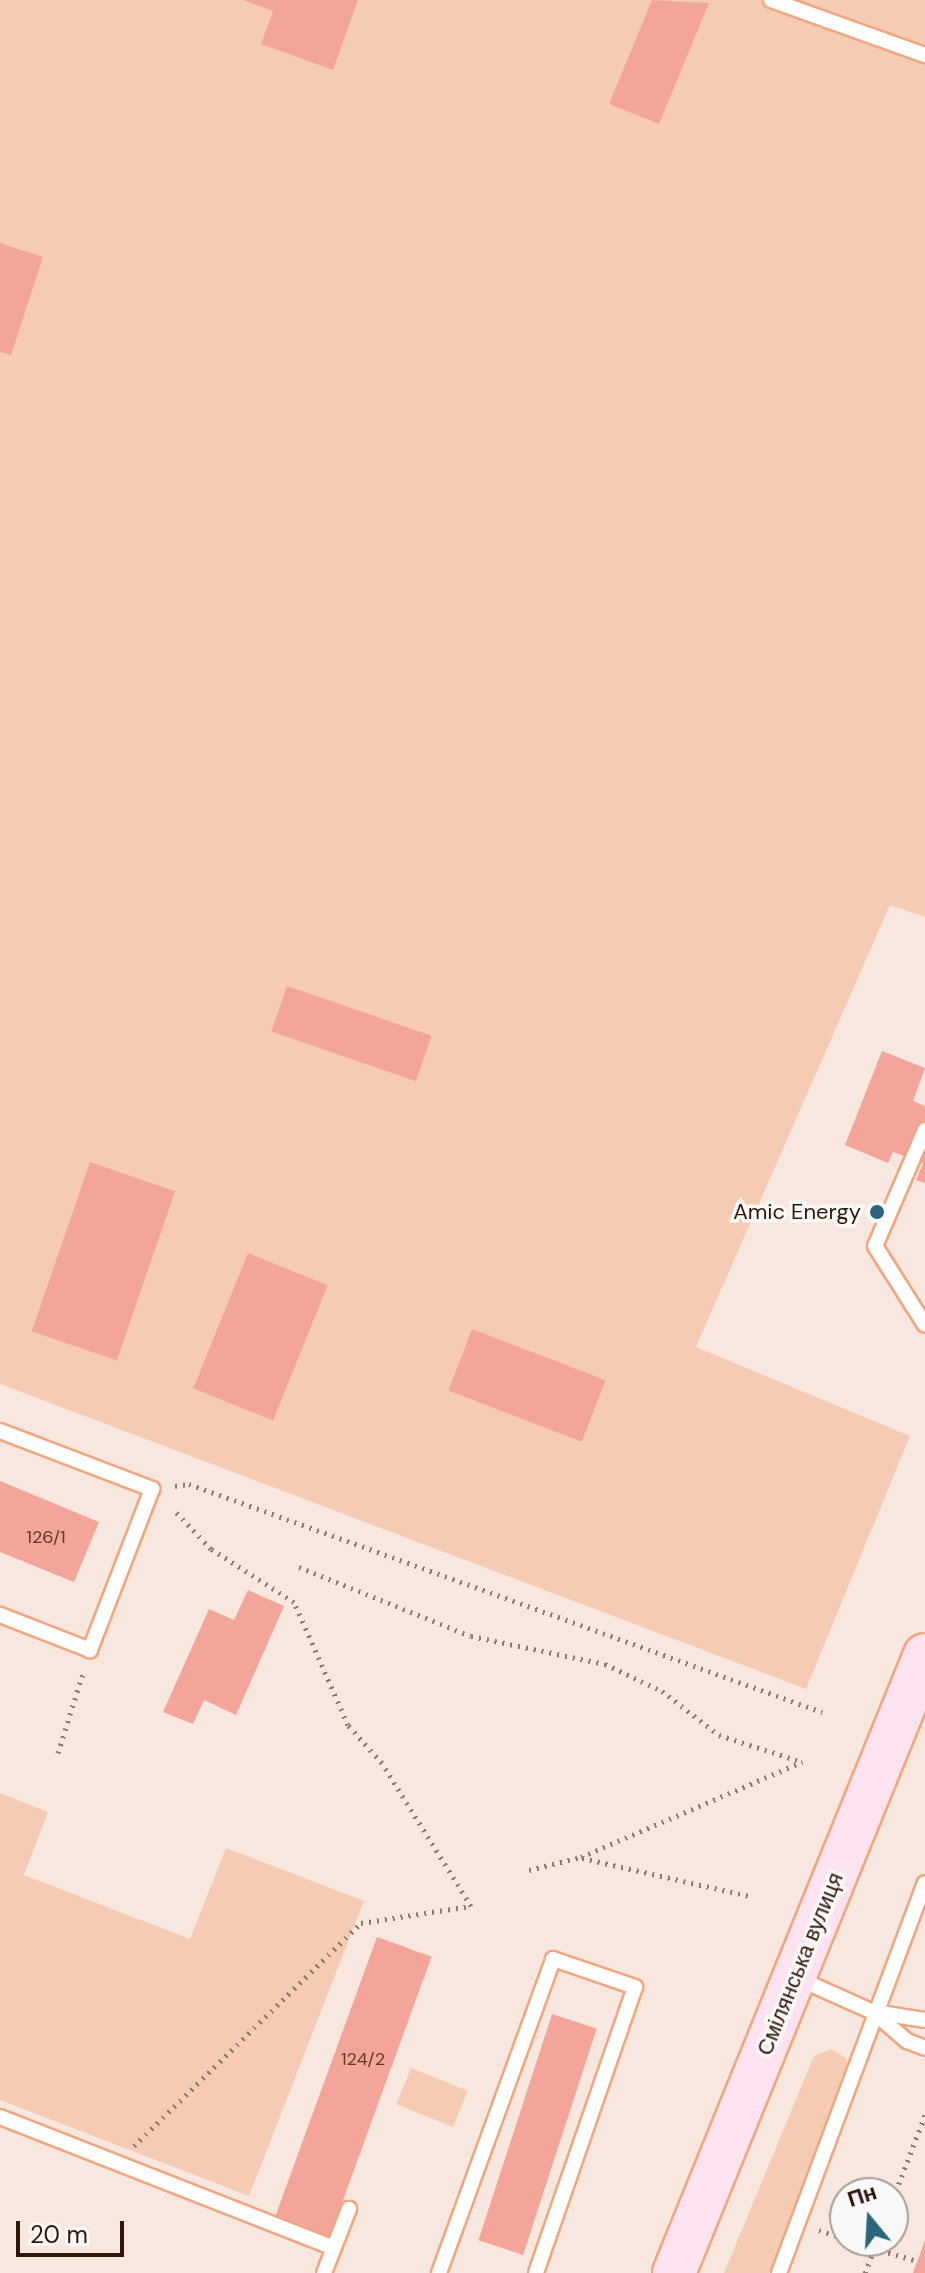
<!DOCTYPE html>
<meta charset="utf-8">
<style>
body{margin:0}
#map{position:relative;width:925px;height:2273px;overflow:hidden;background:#f7e7df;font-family:"DM Sans",sans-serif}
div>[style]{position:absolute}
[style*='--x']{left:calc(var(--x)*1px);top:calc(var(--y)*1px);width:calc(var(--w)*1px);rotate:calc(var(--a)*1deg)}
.green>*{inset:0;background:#f6cbb4;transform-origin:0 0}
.building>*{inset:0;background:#f4a599;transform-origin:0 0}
.path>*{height:5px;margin-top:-2.5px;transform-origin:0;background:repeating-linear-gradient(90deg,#907a6e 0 2px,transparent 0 8px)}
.roads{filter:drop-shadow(2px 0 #f0a780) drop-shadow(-2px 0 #f0a780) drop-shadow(0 2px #f0a780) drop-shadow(0 -2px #f0a780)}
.service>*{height:14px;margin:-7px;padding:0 7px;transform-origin:7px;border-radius:7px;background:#fff}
.secondary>*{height:42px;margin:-21px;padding:0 21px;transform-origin:21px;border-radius:21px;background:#fce3ef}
.dots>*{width:22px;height:22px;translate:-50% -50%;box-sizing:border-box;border:4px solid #f8f8f8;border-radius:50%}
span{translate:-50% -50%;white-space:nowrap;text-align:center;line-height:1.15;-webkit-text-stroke:7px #f8f8f8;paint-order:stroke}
.number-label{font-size:18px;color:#623a2c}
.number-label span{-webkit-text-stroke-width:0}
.poi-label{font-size:22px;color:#311607}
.right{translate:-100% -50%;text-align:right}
.street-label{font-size:22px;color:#311607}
.north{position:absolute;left:829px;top:2177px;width:80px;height:80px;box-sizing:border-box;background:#f8f8f8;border:2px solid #a89e98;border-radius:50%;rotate:342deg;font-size:22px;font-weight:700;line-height:32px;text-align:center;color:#311607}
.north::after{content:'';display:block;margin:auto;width:28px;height:36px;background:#2b657e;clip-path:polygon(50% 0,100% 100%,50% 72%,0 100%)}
.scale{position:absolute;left:16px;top:2221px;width:108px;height:36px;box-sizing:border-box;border:4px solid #311607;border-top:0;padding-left:10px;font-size:24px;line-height:28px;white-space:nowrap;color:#311607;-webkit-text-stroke:6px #f8f8f8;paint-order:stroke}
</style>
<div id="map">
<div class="green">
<div style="clip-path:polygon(0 0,925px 0,925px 917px,890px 905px,696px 1347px,910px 1436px,806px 1689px,0 1384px)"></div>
<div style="clip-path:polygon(0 1793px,48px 1812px,24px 1875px,190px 1939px,226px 1848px,364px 1901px,249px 2196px,0 2100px)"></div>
<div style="clip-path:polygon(831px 2049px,846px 2058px,849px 2072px,769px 2273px,724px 2273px,814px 2056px)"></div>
<div style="left:411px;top:2068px;width:61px;height:39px;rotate:22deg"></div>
</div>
<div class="building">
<div style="clip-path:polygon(243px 0,358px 0,333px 70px,261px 44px,273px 11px)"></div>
<div style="clip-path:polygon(652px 0,709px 3px,659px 124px,609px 104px)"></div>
<div style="clip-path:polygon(0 243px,43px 257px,11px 355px,0 352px)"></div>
<div style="left:287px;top:986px;width:153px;height:48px;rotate:19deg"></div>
<div style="clip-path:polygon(882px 1051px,925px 1068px,913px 1101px,925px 1106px,925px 1183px,916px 1180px,923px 1163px,893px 1152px,888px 1163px,845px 1145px)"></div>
<div style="left:90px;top:1162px;width:90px;height:179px;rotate:19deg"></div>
<div style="left:248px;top:1253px;width:86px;height:146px;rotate:22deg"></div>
<div style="left:472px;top:1329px;width:143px;height:66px;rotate:21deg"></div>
<div style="clip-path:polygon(0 1481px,99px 1522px,74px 1582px,0 1552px)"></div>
<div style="clip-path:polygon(248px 1590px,284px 1606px,236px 1715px,204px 1700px,193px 1724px,163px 1712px,209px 1609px,234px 1620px)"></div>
<div style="left:377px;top:1937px;width:58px;height:306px;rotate:20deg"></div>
<div style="left:552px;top:2014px;width:47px;height:238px;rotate:18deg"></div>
<div style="clip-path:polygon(925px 2240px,925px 2273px,913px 2273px)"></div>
</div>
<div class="path">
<div style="--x:175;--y:1486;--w:14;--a:-8"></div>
<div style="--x:189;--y:1484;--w:673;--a:19.81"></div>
<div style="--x:299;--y:1567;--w:185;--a:21.9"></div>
<div style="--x:471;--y:1636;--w:137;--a:11.8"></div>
<div style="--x:605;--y:1664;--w:63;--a:25.3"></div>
<div style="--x:662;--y:1691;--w:72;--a:37.7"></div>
<div style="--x:719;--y:1735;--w:87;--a:18"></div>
<div style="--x:58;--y:1753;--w:84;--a:-72.6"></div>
<div style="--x:582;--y:1858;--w:171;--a:12.8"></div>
<div style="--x:529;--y:1870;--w:54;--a:-14"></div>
<div style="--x:581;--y:1857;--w:241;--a:-23.3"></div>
<div style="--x:134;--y:2146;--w:318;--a:-44.5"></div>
<div style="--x:361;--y:1923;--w:111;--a:-8.8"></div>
<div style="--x:471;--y:1906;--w:168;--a:-121.9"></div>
<div style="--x:382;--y:1763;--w:51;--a:-131.8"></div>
<div style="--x:348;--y:1725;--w:134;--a:-113.7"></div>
<div style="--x:294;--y:1602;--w:98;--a:-147.4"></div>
<div style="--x:211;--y:1549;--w:54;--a:-133.5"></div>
<div style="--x:893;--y:2199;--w:90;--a:-69.1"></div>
<div style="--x:819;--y:2230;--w:28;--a:19"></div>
<div style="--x:850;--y:2241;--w:70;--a:16.6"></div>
<div style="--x:865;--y:2273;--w:34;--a:-69"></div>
</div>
<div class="roads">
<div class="service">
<div style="--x:771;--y:0;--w:164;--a:19.7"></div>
<div style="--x:925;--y:1130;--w:126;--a:113.3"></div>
<div style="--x:875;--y:1246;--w:93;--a:57.7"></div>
<div style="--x:0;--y:1431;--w:163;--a:20.9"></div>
<div style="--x:152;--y:1489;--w:173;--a:111.1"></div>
<div style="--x:90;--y:1650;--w:97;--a:-158.7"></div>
<div style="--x:797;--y:1978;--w:83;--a:24.1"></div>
<div style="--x:873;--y:2012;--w:45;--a:40.5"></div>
<div style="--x:907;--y:2041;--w:19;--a:21"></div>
<div style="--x:874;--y:2012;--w:52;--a:8.9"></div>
<div style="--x:0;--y:2117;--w:356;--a:21.4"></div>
<div style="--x:324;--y:2273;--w:69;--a:-68.7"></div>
<div style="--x:439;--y:2273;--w:334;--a:-70"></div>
<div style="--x:553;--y:1959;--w:87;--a:18.9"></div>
<div style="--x:635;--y:1987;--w:303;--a:109.1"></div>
<div style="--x:779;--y:2273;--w:416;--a:-69.5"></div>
</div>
<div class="secondary">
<div style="--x:674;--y:2273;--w:667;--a:-67.9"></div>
</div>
</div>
<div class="dots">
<div style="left:877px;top:1212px;background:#2b657e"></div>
</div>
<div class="number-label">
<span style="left:46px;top:1537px">126/1</span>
<span style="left:363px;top:2059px">124/2</span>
</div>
<div class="poi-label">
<span class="right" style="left:861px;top:1212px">Amic Energy</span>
</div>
<div class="street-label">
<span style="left:800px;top:1964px;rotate:-68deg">Смілянська вулиця</span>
</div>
<div class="north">Пн</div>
<div class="scale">20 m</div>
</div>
